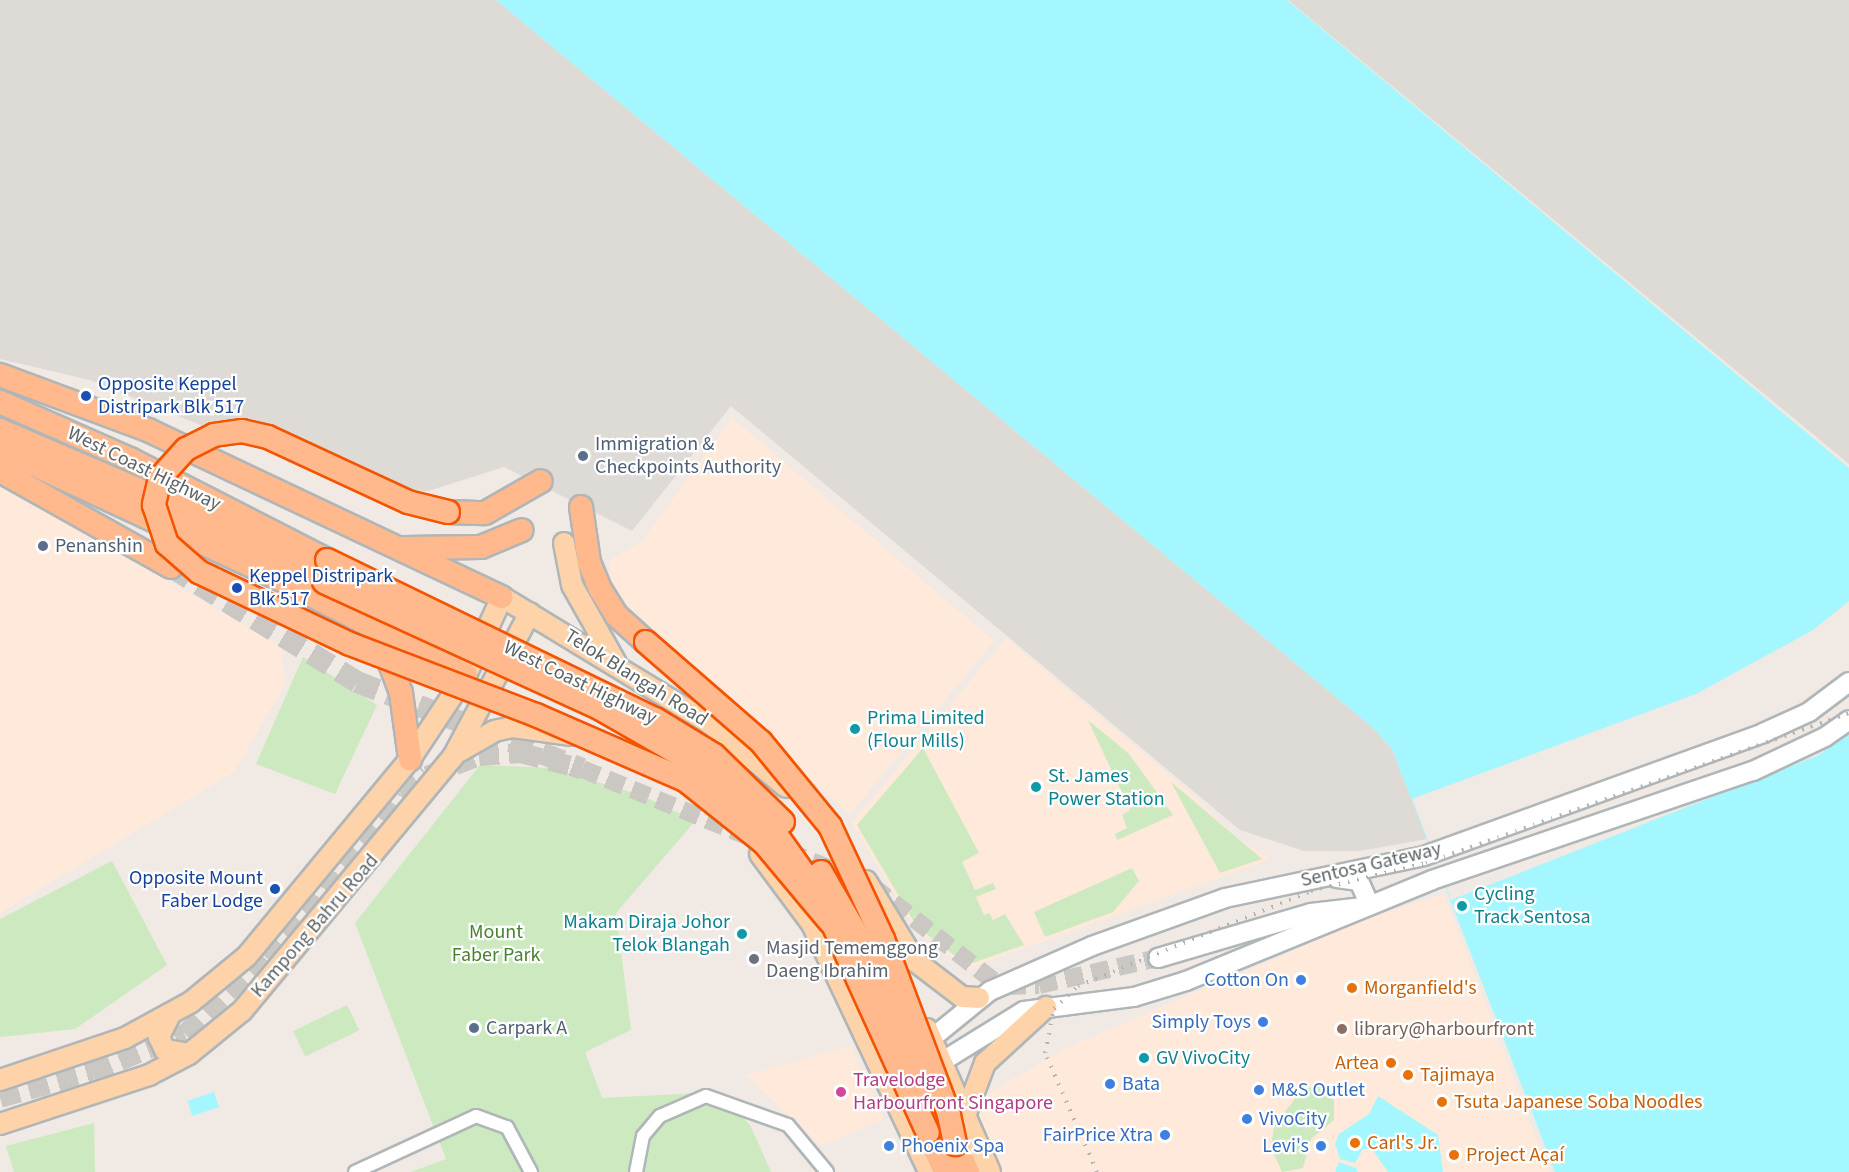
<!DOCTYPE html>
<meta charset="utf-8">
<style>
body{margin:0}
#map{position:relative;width:1849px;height:1172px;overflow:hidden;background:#f0e9e4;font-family:"Source Sans 3",sans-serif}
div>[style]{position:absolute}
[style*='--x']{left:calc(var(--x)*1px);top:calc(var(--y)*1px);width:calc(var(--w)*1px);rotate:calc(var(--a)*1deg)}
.commercial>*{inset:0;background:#ffe9da}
.industrial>*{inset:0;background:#dedad6}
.green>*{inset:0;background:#cde9bf;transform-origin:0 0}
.water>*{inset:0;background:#a5f7ff;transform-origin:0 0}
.pier>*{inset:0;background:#f0e9e4}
.secondary-tunnel>*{height:18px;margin-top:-9px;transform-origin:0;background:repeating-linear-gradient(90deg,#cbc8c4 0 18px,transparent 0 27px)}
.primary-tunnel>*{height:20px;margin-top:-10px;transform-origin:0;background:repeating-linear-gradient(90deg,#cbc8c4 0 20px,transparent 0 30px)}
.highway-tunnel>*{height:22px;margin-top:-11px;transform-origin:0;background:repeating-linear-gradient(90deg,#cbc8c4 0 22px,transparent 0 33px)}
.roads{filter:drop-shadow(2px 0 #b0b6b8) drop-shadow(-2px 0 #b0b6b8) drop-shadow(0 2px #b0b6b8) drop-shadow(0 -2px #b0b6b8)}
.street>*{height:12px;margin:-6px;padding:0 6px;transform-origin:6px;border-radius:6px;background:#fff}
.secondary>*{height:18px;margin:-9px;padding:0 9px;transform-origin:9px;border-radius:9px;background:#fff}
.primary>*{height:20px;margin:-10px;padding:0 10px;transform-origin:10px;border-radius:10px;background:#ffd3aa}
.highway>*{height:22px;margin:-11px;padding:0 11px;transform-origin:11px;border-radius:11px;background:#ffb98c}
.rail>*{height:4px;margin-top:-2px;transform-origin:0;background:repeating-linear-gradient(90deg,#b1b2b3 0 1.5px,transparent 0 9.5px)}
.bridges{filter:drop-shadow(2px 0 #f45300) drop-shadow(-2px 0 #f45300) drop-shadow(0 2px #f45300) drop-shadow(0 -2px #f45300)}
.highway-bridge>*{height:22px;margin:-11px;padding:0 11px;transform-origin:11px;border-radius:11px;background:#ffb98c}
.dots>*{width:16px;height:16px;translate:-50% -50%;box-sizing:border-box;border:3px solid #fff;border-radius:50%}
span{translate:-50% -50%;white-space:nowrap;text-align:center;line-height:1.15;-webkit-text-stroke:4.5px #fff;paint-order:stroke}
.transit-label{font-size:20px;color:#164399}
.left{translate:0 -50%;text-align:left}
.right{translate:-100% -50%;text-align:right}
.service-label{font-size:20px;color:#4e5e75}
.street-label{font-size:20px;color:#5c6466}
.culture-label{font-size:20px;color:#0d838f}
.park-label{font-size:20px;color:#48822f}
.worship-label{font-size:20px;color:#5b616d}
.shop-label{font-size:20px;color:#366cbe}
.food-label{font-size:20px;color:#c56008}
.education-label{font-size:20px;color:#785e54}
.hotel-label{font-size:20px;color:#b23c85}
</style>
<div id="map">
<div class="commercial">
<div style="clip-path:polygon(732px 418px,994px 641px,849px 815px,619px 601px,609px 578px,609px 560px,641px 542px)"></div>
<div style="clip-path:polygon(0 484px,281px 646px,285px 685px,233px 773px,0 913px)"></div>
<div style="clip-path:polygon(1006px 638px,1195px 797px,1236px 838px,1271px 859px,967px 969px,915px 929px,852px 823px)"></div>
<div style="clip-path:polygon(1444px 894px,1549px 1172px,999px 1172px,970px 1104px,1062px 1050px,1371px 917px)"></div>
<div style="clip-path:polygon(851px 1046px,884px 1119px,821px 1146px,745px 1075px)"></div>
</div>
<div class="industrial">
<div style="clip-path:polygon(0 0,496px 0,1372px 727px,1392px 749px,1427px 839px,1360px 851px,1304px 851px,1240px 830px,731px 406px,632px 531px,504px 467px,428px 491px,376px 488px,260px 449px,90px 380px,0 359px)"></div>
<div style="clip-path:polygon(1288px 0,1849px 0,1849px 464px)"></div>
</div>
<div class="green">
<div style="clip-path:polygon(303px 657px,377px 705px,335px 794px,256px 764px)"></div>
<div style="clip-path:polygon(1088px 720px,1129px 754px,1173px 815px,1117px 840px,1115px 834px,1127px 828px,1122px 815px,1130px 810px)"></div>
<div style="clip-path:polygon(923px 748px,979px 853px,962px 862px,975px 890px,993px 883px,996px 889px,976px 897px,984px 915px,989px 913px,993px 920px,1005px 914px,1024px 945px,967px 965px,917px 927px,857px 825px)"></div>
<div style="clip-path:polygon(480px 765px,550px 768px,641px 795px,695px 821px,616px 913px,631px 1030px,585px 1052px,602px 1098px,718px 1092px,750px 1125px,771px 1172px,411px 1172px,446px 1159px,355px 923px)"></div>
<div style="clip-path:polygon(1171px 782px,1262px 859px,1220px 873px)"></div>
<div style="clip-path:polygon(112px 861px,167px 965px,75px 1029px,0 1037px,0 919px)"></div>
<div style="clip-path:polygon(1132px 868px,1139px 881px,1113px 912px,1045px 937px,1034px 912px)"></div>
<div style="left:347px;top:1005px;width:28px;height:60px;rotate:64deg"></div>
<div style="clip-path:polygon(1317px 1085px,1334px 1100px,1334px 1120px,1311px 1139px,1303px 1168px,1282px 1172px,1271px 1147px,1274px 1126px,1301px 1091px)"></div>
<div style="clip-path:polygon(94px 1123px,95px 1172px,14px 1172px,6px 1146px)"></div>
</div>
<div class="water">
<div style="clip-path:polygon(496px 0,1287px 0,1849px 468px,1849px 1172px,1555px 1172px,1392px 749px,1372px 727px)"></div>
<div style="left:214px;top:1092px;width:16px;height:28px;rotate:72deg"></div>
<div style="clip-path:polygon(1378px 1096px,1438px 1135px,1443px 1172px,1388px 1172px,1372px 1149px,1363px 1149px,1355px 1163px,1340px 1159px,1335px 1144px,1339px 1134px,1369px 1114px)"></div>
<div style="clip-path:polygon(1339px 1162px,1356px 1168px,1358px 1172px,1335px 1172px)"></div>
</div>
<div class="pier">
<div style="clip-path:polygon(1849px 601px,1849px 731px,1819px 755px,1451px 900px,1412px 799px,1696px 694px,1813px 630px)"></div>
</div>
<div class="secondary-tunnel">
<div style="--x:582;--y:769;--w:178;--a:22.1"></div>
<div style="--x:787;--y:851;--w:92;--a:22.4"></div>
<div style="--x:872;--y:886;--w:157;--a:38"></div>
<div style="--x:996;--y:983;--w:12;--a:14"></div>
<div style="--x:1008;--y:986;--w:31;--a:-2"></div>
<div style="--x:1039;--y:985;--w:122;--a:-12.8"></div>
</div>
<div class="primary-tunnel">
<div style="--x:0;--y:1098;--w:96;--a:-15.8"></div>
<div style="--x:92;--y:1072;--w:100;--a:-22.2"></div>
<div style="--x:185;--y:1034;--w:111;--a:-44.6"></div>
<div style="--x:264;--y:956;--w:212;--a:-49.8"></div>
<div style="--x:401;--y:794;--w:32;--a:-35"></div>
<div style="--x:427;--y:776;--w:56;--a:-21"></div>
<div style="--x:479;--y:756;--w:42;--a:-4.1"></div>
<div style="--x:521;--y:753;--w:63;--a:14.7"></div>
</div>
<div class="highway-tunnel">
<div style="--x:171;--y:567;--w:219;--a:31.7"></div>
<div style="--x:357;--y:682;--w:241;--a:21.1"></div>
</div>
<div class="roads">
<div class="street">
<div style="--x:355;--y:1172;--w:133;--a:-24.8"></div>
<div style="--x:476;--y:1116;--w:33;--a:20"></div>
<div style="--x:507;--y:1127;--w:51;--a:61.9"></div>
<div style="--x:636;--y:1172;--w:37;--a:-79"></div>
<div style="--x:643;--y:1136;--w:26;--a:-50"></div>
<div style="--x:660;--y:1116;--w:50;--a:-23.5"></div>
<div style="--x:706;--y:1096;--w:87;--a:19.5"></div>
<div style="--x:788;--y:1125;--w:61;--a:50.3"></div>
</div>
<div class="secondary">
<div style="--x:1337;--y:878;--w:22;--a:8"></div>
<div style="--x:1359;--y:881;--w:24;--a:66"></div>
<div style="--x:1158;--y:958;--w:159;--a:-16.4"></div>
<div style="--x:1311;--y:913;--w:50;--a:-6.8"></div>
<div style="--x:921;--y:1047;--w:89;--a:-39.1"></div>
<div style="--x:990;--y:991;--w:111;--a:-23.8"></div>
<div style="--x:1092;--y:946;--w:141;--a:-19.8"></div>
<div style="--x:1225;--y:898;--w:203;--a:-11.9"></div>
<div style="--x:1424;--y:856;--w:361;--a:-19.9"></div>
<div style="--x:1763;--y:733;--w:51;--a:-24.5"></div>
<div style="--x:1809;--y:712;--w:50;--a:-36.9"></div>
<div style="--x:930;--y:1069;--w:110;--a:-31.7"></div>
<div style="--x:1024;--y:1011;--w:111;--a:-7.3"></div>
<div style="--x:1134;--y:997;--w:54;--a:-17.1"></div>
<div style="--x:1186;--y:981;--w:266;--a:-22.3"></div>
<div style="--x:1432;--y:880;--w:339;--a:-18.8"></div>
<div style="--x:1753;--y:771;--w:80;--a:-25.3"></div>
<div style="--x:1825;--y:737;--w:29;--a:-35"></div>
</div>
<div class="primary">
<div style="--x:564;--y:543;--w:43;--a:79.2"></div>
<div style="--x:572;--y:585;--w:90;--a:60.6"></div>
<div style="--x:460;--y:751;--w:39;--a:-30"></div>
<div style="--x:494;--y:731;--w:19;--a:-12"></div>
<div style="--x:513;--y:727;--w:59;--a:7.9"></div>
<div style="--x:760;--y:854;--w:87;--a:53.4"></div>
<div style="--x:812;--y:924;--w:274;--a:64.7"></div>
<div style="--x:866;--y:881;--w:94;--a:58.5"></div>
<div style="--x:915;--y:961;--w:59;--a:37.5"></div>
<div style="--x:962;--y:997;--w:17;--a:3"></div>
<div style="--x:170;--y:1015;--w:25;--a:117"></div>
<div style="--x:159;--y:1037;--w:14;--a:65"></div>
<div style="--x:165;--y:1050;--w:24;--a:9"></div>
<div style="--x:927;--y:1029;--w:156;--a:66.2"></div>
<div style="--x:0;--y:1080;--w:132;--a:-18.6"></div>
<div style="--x:125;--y:1038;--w:75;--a:-28.6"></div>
<div style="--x:191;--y:1002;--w:72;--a:-39.4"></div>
<div style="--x:247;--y:956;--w:256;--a:-50.4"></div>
<div style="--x:410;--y:759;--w:101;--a:-56.3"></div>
<div style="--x:466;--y:675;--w:86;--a:-65.2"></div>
<div style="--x:502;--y:597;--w:242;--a:31.3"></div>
<div style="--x:709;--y:723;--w:100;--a:39.7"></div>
<div style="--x:965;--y:1116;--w:57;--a:-69.3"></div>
<div style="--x:985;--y:1063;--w:83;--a:-42.6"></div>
<div style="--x:0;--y:1124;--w:157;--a:-18.2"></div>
<div style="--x:149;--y:1075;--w:45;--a:-27.7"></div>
<div style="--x:189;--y:1054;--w:68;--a:-39.1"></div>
<div style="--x:242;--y:1011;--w:330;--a:-50.3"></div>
<div style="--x:453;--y:757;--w:163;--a:-61.9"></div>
</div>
<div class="highway">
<div style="--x:0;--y:375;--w:158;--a:20.4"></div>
<div style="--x:148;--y:430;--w:391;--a:25.3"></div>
<div style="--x:0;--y:402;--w:142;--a:23.7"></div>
<div style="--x:130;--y:459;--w:221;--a:27.1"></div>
<div style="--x:0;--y:430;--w:187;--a:23.3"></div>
<div style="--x:172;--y:504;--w:171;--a:27.2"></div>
<div style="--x:0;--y:449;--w:302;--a:24.9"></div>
<div style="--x:274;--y:576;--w:216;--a:27.3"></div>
<div style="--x:0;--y:471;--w:196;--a:29.3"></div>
<div style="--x:581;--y:507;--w:56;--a:81.7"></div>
<div style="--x:589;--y:562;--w:29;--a:68"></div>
<div style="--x:600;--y:589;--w:31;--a:58"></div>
<div style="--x:616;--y:615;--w:40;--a:42"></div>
<div style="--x:448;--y:512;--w:37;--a:2"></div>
<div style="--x:485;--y:513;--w:64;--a:-29.7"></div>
<div style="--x:404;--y:548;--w:77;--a:-0.7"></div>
<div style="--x:481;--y:547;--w:44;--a:-22.5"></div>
<div style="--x:383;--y:645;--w:51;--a:69.4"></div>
<div style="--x:401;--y:693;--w:67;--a:82.2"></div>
<div style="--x:947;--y:1127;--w:50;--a:65"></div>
<div style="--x:928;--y:1133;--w:43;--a:66.4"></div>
</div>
</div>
<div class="rail">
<div style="--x:1097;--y:1172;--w:130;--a:-113.6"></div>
<div style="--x:1045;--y:1053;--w:45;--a:-78.4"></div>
<div style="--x:1054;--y:1009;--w:33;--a:-44"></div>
<div style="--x:1078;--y:986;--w:252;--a:-22.2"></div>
<div style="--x:1311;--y:891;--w:118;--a:-13.7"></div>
<div style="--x:1426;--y:863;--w:449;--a:-19.5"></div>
</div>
<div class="bridges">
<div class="highway-bridge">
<div style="--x:448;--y:512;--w:41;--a:-166"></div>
<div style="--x:408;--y:502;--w:154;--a:-155.1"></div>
<div style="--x:268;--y:437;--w:27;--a:-167"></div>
<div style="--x:242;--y:431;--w:28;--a:172"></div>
<div style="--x:214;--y:435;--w:31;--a:153"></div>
<div style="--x:186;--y:449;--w:39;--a:132"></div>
<div style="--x:160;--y:478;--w:28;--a:103"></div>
<div style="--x:154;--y:505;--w:41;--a:71.6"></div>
<div style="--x:167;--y:544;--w:43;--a:41.2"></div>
<div style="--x:199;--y:572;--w:167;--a:25.5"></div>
<div style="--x:350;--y:644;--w:199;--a:20.9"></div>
<div style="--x:536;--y:715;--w:163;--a:23.6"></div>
<div style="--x:685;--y:780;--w:101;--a:38.6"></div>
<div style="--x:764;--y:843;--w:103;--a:50.1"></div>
<div style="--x:327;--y:560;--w:365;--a:25.9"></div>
<div style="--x:655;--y:719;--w:69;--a:31.4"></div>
<div style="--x:714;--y:755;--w:96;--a:44.2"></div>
<div style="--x:324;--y:582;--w:302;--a:24.6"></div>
<div style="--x:599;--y:708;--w:108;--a:29.9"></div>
<div style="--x:693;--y:762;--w:58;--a:38.7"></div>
<div style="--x:738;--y:798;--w:51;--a:43.4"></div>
<div style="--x:775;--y:833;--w:77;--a:54.5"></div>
<div style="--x:820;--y:896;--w:260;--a:65.5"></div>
<div style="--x:646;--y:642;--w:152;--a:41"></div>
<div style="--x:761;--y:742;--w:109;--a:50.6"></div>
<div style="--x:830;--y:826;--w:125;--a:64.9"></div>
<div style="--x:883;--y:939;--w:188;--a:69.4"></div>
<div style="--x:949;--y:1115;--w:30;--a:78"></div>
<div style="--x:821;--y:872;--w:74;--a:60"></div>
<div style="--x:858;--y:936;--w:169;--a:65.1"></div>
</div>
</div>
<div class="dots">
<div style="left:86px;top:396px;background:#1a4fb4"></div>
<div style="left:583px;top:456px;background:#5c6f8a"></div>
<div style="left:43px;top:546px;background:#5c6f8a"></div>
<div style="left:237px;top:588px;background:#1a4fb4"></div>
<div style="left:855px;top:729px;background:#0f9aa8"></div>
<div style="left:1036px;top:787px;background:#0f9aa8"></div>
<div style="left:275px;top:889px;background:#1a4fb4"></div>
<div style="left:1462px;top:906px;background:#0f9aa8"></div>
<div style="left:742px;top:934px;background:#0f9aa8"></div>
<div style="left:754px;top:959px;background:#6b7280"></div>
<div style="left:1301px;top:980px;background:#3f7fe0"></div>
<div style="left:1352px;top:988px;background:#e8710a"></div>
<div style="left:1263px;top:1022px;background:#3f7fe0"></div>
<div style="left:474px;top:1028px;background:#5c6f8a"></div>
<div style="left:1342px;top:1029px;background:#8d6e63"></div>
<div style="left:1144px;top:1058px;background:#0f9aa8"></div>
<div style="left:1391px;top:1063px;background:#e8710a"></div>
<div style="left:1408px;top:1075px;background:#e8710a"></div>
<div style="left:1110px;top:1084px;background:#3f7fe0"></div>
<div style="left:1259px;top:1090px;background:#3f7fe0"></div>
<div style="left:841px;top:1092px;background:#d1479c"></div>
<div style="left:1442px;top:1102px;background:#e8710a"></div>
<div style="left:1247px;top:1119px;background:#3f7fe0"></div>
<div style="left:1165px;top:1135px;background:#3f7fe0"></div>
<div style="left:1355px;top:1143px;background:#e8710a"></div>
<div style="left:889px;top:1146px;background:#3f7fe0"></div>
<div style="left:1321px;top:1146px;background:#3f7fe0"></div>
<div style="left:1454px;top:1155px;background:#e8710a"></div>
</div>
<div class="transit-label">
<span class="left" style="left:98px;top:396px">Opposite Keppel<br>Distripark Blk 517</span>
<span class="left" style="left:249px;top:588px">Keppel Distripark<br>Blk 517</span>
<span class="right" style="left:263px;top:890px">Opposite Mount<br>Faber Lodge</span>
</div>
<div class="service-label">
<span class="left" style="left:595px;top:456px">Immigration &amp;<br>Checkpoints Authority</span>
<span class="left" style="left:55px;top:546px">Penanshin</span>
<span class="left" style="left:486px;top:1028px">Carpark A</span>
</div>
<div class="street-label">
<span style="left:144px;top:469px;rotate:26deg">West Coast Highway</span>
<span style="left:636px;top:678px;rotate:32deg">Telok Blangah Road</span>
<span style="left:580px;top:683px;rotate:26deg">West Coast Highway</span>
<span style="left:1371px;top:865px;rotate:-13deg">Sentosa Gateway</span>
<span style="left:315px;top:926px;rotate:-49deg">Kampong Bahru Road</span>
</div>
<div class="culture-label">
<span class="left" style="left:867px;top:730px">Prima Limited<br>(Flour Mills)</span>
<span class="left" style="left:1048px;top:788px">St. James<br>Power Station</span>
<span class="left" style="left:1474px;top:906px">Cycling<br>Track Sentosa</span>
<span class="right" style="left:730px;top:934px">Makam Diraja Johor<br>Telok Blangah</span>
<span class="left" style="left:1156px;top:1058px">GV VivoCity</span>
</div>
<div class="park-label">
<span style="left:496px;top:944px">Mount<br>Faber Park</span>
</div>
<div class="worship-label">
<span class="left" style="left:766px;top:960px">Masjid Tememggong<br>Daeng Ibrahim</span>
</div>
<div class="shop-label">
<span class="right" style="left:1289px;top:980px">Cotton On</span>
<span class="right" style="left:1251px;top:1022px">Simply Toys</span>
<span class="left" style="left:1122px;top:1084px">Bata</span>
<span class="left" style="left:1271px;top:1090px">M&amp;S Outlet</span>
<span class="left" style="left:1259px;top:1119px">VivoCity</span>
<span class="right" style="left:1153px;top:1135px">FairPrice Xtra</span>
<span class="left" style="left:901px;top:1146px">Phoenix Spa</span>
<span class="right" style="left:1309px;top:1146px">Levi's</span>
</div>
<div class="food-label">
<span class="left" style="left:1364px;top:988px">Morganfield's</span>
<span class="right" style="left:1379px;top:1063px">Artea</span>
<span class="left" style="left:1420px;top:1075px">Tajimaya</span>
<span class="left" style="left:1454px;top:1102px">Tsuta Japanese Soba Noodles</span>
<span class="left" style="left:1367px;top:1143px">Carl's Jr.</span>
<span class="left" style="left:1466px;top:1155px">Project Açaí</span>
</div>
<div class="education-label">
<span class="left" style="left:1354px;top:1029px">library@harbourfront</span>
</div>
<div class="hotel-label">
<span class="left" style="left:853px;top:1092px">Travelodge<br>Harbourfront Singapore</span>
</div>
</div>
